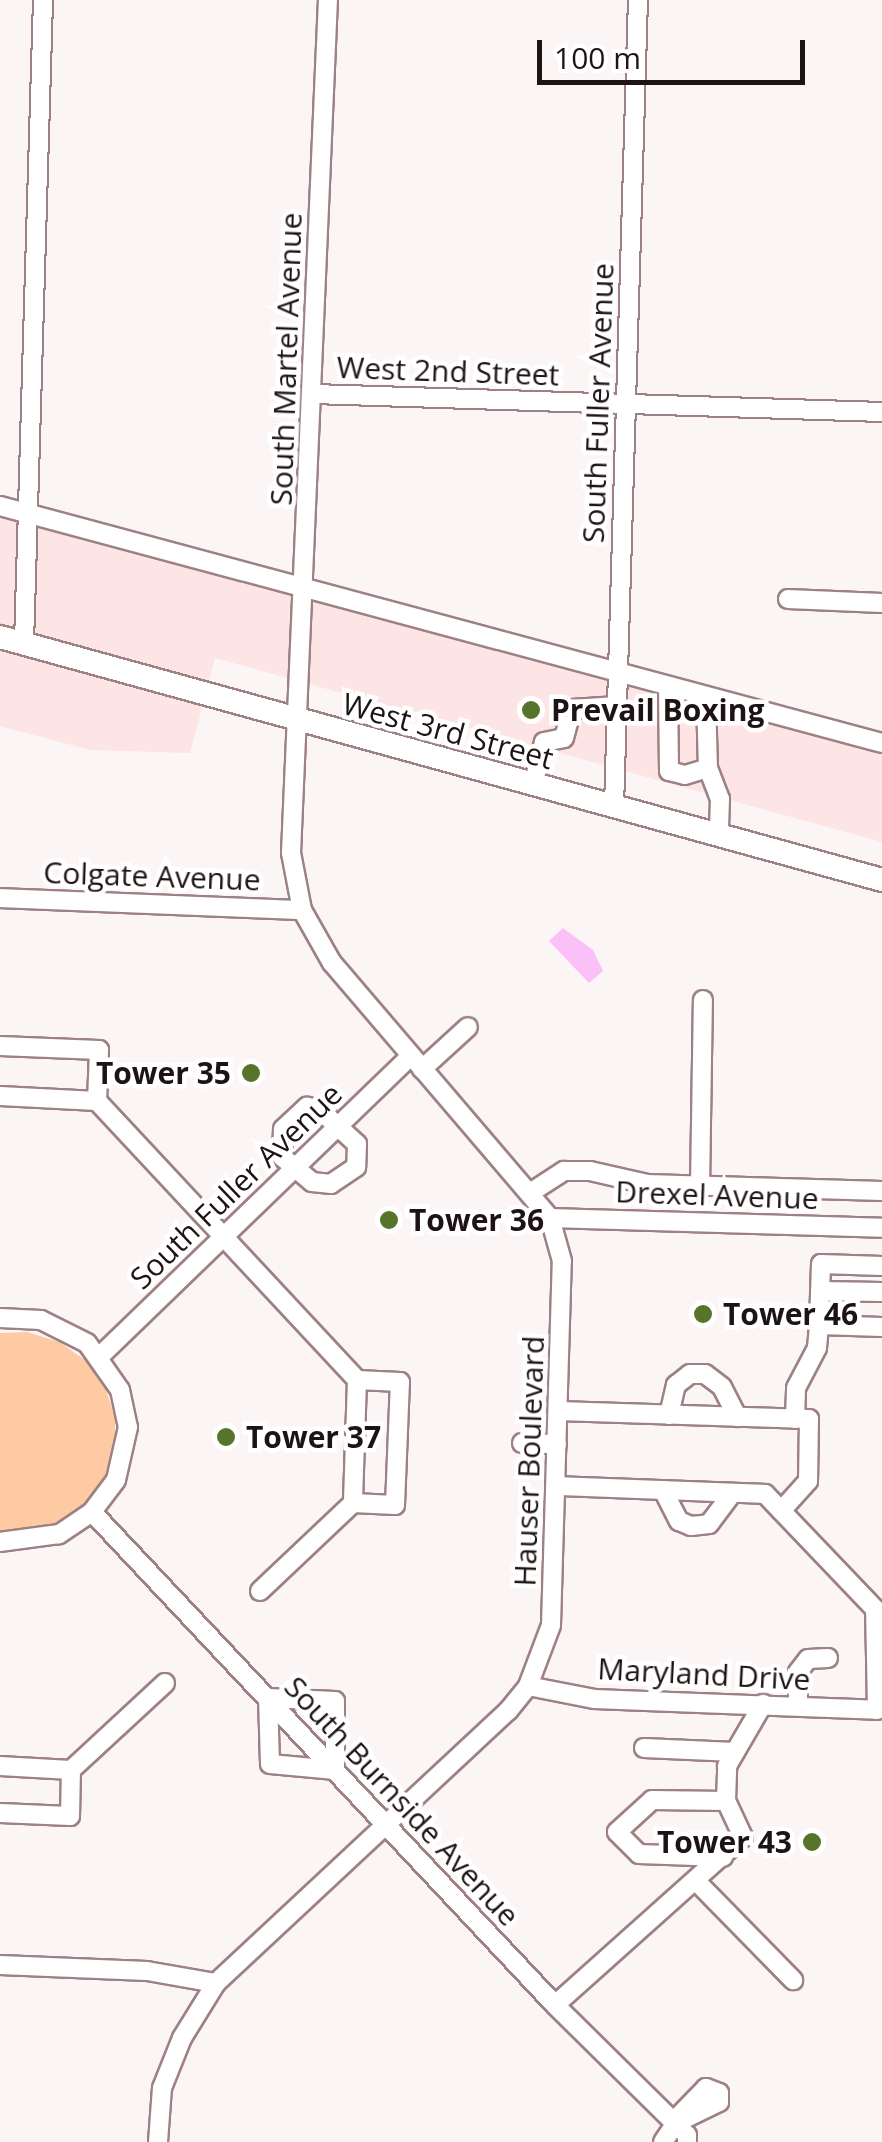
<!DOCTYPE html>
<style>
body{margin:0}
#map{position:relative;width:882px;height:2142px;overflow:hidden;background:#fbf5f5;font-family:"Open Sans",sans-serif}
div>[style]{position:absolute}
[style*='--x']{left:calc(var(--x)*1px);top:calc(var(--y)*1px);width:calc(var(--w)*1px);rotate:calc(var(--a)*1deg)}
.built>*{inset:0;background:#fde5e6}
.green>*{inset:0;background:#fecaa3}
.water>*{inset:0;background:#fac1f9}
.roads{filter:drop-shadow(2px 0 #9d8183) drop-shadow(-2px 0 #9d8183) drop-shadow(0 2px #9d8183) drop-shadow(0 -2px #9d8183)}
.minor>*{height:18px;margin:-9px;padding:0 9px;transform-origin:9px;border-radius:9px;background:#fff}
.major>*{height:22px;margin:-11px;padding:0 11px;transform-origin:11px;border-radius:11px;background:#fff}
.dots>*{width:28px;height:28px;translate:-50% -50%;box-sizing:border-box;border:5px solid #fff;border-radius:50%}
span{translate:-50% -50%;white-space:nowrap;text-align:center;line-height:1.15;-webkit-text-stroke:9px #fff;paint-order:stroke}
.street-label{font-size:30px;color:#1d1314}
.poi-label{font-size:30px;color:#1d1314;font-weight:700}
.left{translate:0 -50%;text-align:left}
.right{translate:-100% -50%;text-align:right}
.scale{position:absolute;left:537px;top:40px;width:268px;height:45px;box-sizing:border-box;border:5px solid #1d1314;border-top:0;padding-left:12px;font-size:30px;line-height:35px;white-space:nowrap;color:#1d1314;-webkit-text-stroke:8px #fff;paint-order:stroke}
</style>
<div id="map">
<div class="built">
<div style="clip-path:polygon(0 510px,882px 743px,882px 842px,215px 658px,190px 753px,90px 750px,0 726px)"></div>
</div>
<div class="green">
<div style="clip-path:polygon(27px 1332px,59px 1342px,85px 1360px,105px 1387px,115px 1417px,115px 1450px,106px 1481px,87px 1507px,57px 1528px,0 1536px,0 1333px)"></div>
</div>
<div class="water">
<div style="clip-path:polygon(563px 928px,593px 950px,603px 971px,589px 983px,549px 941px)"></div>
</div>
<div class="roads">
<div class="minor">
<div style="--x:313;--y:394;--w:569;--a:1.81"></div>
<div style="--x:0;--y:506;--w:913;--a:15.04"></div>
<div style="--x:788;--y:599;--w:94;--a:2.4"></div>
<div style="--x:24;--y:644;--w:644;--a:-88.31"></div>
<div style="--x:668;--y:688;--w:83;--a:89.3"></div>
<div style="--x:669;--y:771;--w:16;--a:14"></div>
<div style="--x:685;--y:775;--w:24;--a:-17"></div>
<div style="--x:706;--y:698;--w:70;--a:88.4"></div>
<div style="--x:708;--y:768;--w:33;--a:69"></div>
<div style="--x:720;--y:799;--w:37;--a:92"></div>
<div style="--x:533;--y:785;--w:44;--a:-75.7"></div>
<div style="--x:544;--y:742;--w:20;--a:-11"></div>
<div style="--x:564;--y:738;--w:30;--a:-75"></div>
<div style="--x:572;--y:709;--w:45;--a:-3.8"></div>
<div style="--x:614;--y:807;--w:807;--a:-88.3"></div>
<div style="--x:0;--y:898;--w:302;--a:2.3"></div>
<div style="--x:0;--y:1046;--w:99;--a:2.3"></div>
<div style="--x:99;--y:1050;--w:51;--a:92.2"></div>
<div style="--x:422;--y:1069;--w:62;--a:-42.4"></div>
<div style="--x:0;--y:1096;--w:97;--a:3"></div>
<div style="--x:97;--y:1101;--w:381;--a:47"></div>
<div style="--x:357;--y:1380;--w:123;--a:91.9"></div>
<div style="--x:353;--y:1503;--w:128;--a:136.6"></div>
<div style="--x:307;--y:1107;--w:15;--a:16"></div>
<div style="--x:321;--y:1111;--w:49;--a:42.5"></div>
<div style="--x:357;--y:1144;--w:23;--a:92"></div>
<div style="--x:356;--y:1167;--w:30;--a:146"></div>
<div style="--x:331;--y:1184;--w:19;--a:-174"></div>
<div style="--x:312;--y:1182;--w:39;--a:-140"></div>
<div style="--x:282;--y:1157;--w:28;--a:-88"></div>
<div style="--x:283;--y:1129;--w:33;--a:-43"></div>
<div style="--x:700;--y:1186;--w:186;--a:-89.1"></div>
<div style="--x:533;--y:1191;--w:37;--a:-33"></div>
<div style="--x:564;--y:1171;--w:26;--a:0"></div>
<div style="--x:590;--y:1171;--w:58;--a:12.8"></div>
<div style="--x:647;--y:1184;--w:235;--a:1.7"></div>
<div style="--x:550;--y:1218;--w:332;--a:1.7"></div>
<div style="--x:882;--y:1266;--w:61;--a:-178.1"></div>
<div style="--x:821;--y:1264;--w:61;--a:91.9"></div>
<div style="--x:819;--y:1325;--w:63;--a:1.8"></div>
<div style="--x:820;--y:1291;--w:62;--a:0.9"></div>
<div style="--x:0;--y:1318;--w:41;--a:2.8"></div>
<div style="--x:41;--y:1320;--w:51;--a:26.6"></div>
<div style="--x:87;--y:1343;--w:57;--a:54.9"></div>
<div style="--x:120;--y:1390;--w:38;--a:78"></div>
<div style="--x:128;--y:1427;--w:54;--a:102.8"></div>
<div style="--x:116;--y:1480;--w:40;--a:127"></div>
<div style="--x:92;--y:1512;--w:40;--a:146"></div>
<div style="--x:59;--y:1534;--w:60;--a:172.3"></div>
<div style="--x:100;--y:1356;--w:431;--a:-44"></div>
<div style="--x:558;--y:1411;--w:251;--a:1.8"></div>
<div style="--x:809;--y:1419;--w:62;--a:90.9"></div>
<div style="--x:808;--y:1481;--w:40;--a:132"></div>
<div style="--x:669;--y:1415;--w:31;--a:-77"></div>
<div style="--x:676;--y:1385;--w:18;--a:-38"></div>
<div style="--x:690;--y:1374;--w:15;--a:0"></div>
<div style="--x:705;--y:1374;--w:21;--a:37"></div>
<div style="--x:722;--y:1387;--w:34;--a:63"></div>
<div style="--x:795;--y:1419;--w:31;--a:-88"></div>
<div style="--x:796;--y:1388;--w:45;--a:-62.3"></div>
<div style="--x:817;--y:1348;--w:23;--a:-85"></div>
<div style="--x:522;--y:1443;--w:35;--a:2"></div>
<div style="--x:663;--y:1490;--w:35;--a:63"></div>
<div style="--x:679;--y:1521;--w:13;--a:23"></div>
<div style="--x:691;--y:1526;--w:18;--a:-6"></div>
<div style="--x:709;--y:1524;--w:39;--a:-53"></div>
<div style="--x:353;--y:1503;--w:42;--a:2.7"></div>
<div style="--x:395;--y:1505;--w:123;--a:-87.7"></div>
<div style="--x:400;--y:1382;--w:43;--a:-177.3"></div>
<div style="--x:92;--y:1512;--w:676;--a:46.8"></div>
<div style="--x:555;--y:2005;--w:185;--a:44.6"></div>
<div style="--x:687;--y:2135;--w:7;--a:90"></div>
<div style="--x:528;--y:1686;--w:67;--a:11.1"></div>
<div style="--x:594;--y:1699;--w:283;--a:2.2"></div>
<div style="--x:877;--y:1710;--w:101;--a:-91.1"></div>
<div style="--x:875;--y:1609;--w:159;--a:-133.7"></div>
<div style="--x:765;--y:1494;--w:209;--a:-177.8"></div>
<div style="--x:268;--y:1698;--w:67;--a:2.6"></div>
<div style="--x:335;--y:1701;--w:69;--a:90"></div>
<div style="--x:335;--y:1770;--w:65;--a:-174.7"></div>
<div style="--x:270;--y:1764;--w:66;--a:-91.7"></div>
<div style="--x:798;--y:1706;--w:34;--a:-90"></div>
<div style="--x:798;--y:1672;--w:16;--a:-52"></div>
<div style="--x:808;--y:1659;--w:20;--a:-3"></div>
<div style="--x:644;--y:1748;--w:91;--a:2.5"></div>
<div style="--x:0;--y:1766;--w:71;--a:3.2"></div>
<div style="--x:71;--y:1770;--w:128;--a:-42.8"></div>
<div style="--x:0;--y:1813;--w:70;--a:2.5"></div>
<div style="--x:70;--y:1816;--w:46;--a:-88.8"></div>
<div style="--x:723;--y:1857;--w:84;--a:-178"></div>
<div style="--x:639;--y:1854;--w:31;--a:-135"></div>
<div style="--x:617;--y:1832;--w:47;--a:-42.4"></div>
<div style="--x:652;--y:1800;--w:74;--a:0.8"></div>
<div style="--x:696;--y:1881;--w:139;--a:45.6"></div>
<div style="--x:0;--y:1965;--w:147;--a:2.3"></div>
<div style="--x:147;--y:1971;--w:70;--a:9.9"></div>
<div style="--x:555;--y:2005;--w:252;--a:-41.8"></div>
<div style="--x:743;--y:1837;--w:40;--a:-115"></div>
<div style="--x:726;--y:1801;--w:35;--a:-88"></div>
<div style="--x:727;--y:1766;--w:72;--a:-59.9"></div>
<div style="--x:158;--y:2142;--w:54;--a:-85.8"></div>
<div style="--x:162;--y:2088;--w:54;--a:-68.2"></div>
<div style="--x:182;--y:2038;--w:65;--a:-58.3"></div>
<div style="--x:216;--y:1983;--w:399;--a:-43"></div>
<div style="--x:508;--y:1711;--w:32;--a:-51"></div>
<div style="--x:528;--y:1686;--w:65;--a:-69.3"></div>
<div style="--x:551;--y:1625;--w:364;--a:-88.3"></div>
<div style="--x:562;--y:1261;--w:45;--a:-105.6"></div>
<div style="--x:550;--y:1218;--w:335;--a:-130.5"></div>
<div style="--x:332;--y:963;--w:61;--a:-119.5"></div>
<div style="--x:302;--y:910;--w:58;--a:-100.9"></div>
<div style="--x:291;--y:853;--w:854;--a:-87.52"></div>
<div style="--x:663;--y:2142;--w:23;--a:-56"></div>
<div style="--x:676;--y:2123;--w:48;--a:-26"></div>
<div style="--x:719;--y:2102;--w:9;--a:-90"></div>
<div style="--x:719;--y:2093;--w:14;--a:-159"></div>
<div style="--x:706;--y:2088;--w:46;--a:134.1"></div>
</div>
<div class="major">
<div style="--x:0;--y:637;--w:915;--a:15.4"></div>
</div>
</div>
<div class="dots">
<div style="left:531px;top:710px;background:#56752a"></div>
<div style="left:251px;top:1073px;background:#56752a"></div>
<div style="left:389px;top:1220px;background:#56752a"></div>
<div style="left:703px;top:1314px;background:#56752a"></div>
<div style="left:226px;top:1437px;background:#56752a"></div>
<div style="left:812px;top:1842px;background:#56752a"></div>
</div>
<div class="street-label">
<span style="left:286px;top:359px;rotate:-88deg">South Martel Avenue</span>
<span style="left:448px;top:371px;rotate:2deg">West 2nd Street</span>
<span style="left:598px;top:403px;rotate:-88deg">South Fuller Avenue</span>
<span style="left:448px;top:731px;rotate:15deg">West 3rd Street</span>
<span style="left:152px;top:876px;rotate:2deg">Colgate Avenue</span>
<span style="left:236px;top:1186px;rotate:-44deg">South Fuller Avenue</span>
<span style="left:717px;top:1195px;rotate:2deg">Drexel Avenue</span>
<span style="left:529px;top:1461px;rotate:-88deg">Hauser Boulevard</span>
<span style="left:704px;top:1674px;rotate:3deg">Maryland Drive</span>
<span style="left:402px;top:1801px;rotate:47deg">South Burnside Avenue</span>
</div>
<div class="poi-label">
<span class="left" style="left:551px;top:710px">Prevail Boxing</span>
<span class="right" style="left:231px;top:1073px">Tower 35</span>
<span class="left" style="left:409px;top:1220px">Tower 36</span>
<span class="left" style="left:723px;top:1314px">Tower 46</span>
<span class="left" style="left:246px;top:1437px">Tower 37</span>
<span class="right" style="left:792px;top:1842px">Tower 43</span>
</div>
<div class="scale">100 m</div>
</div>
